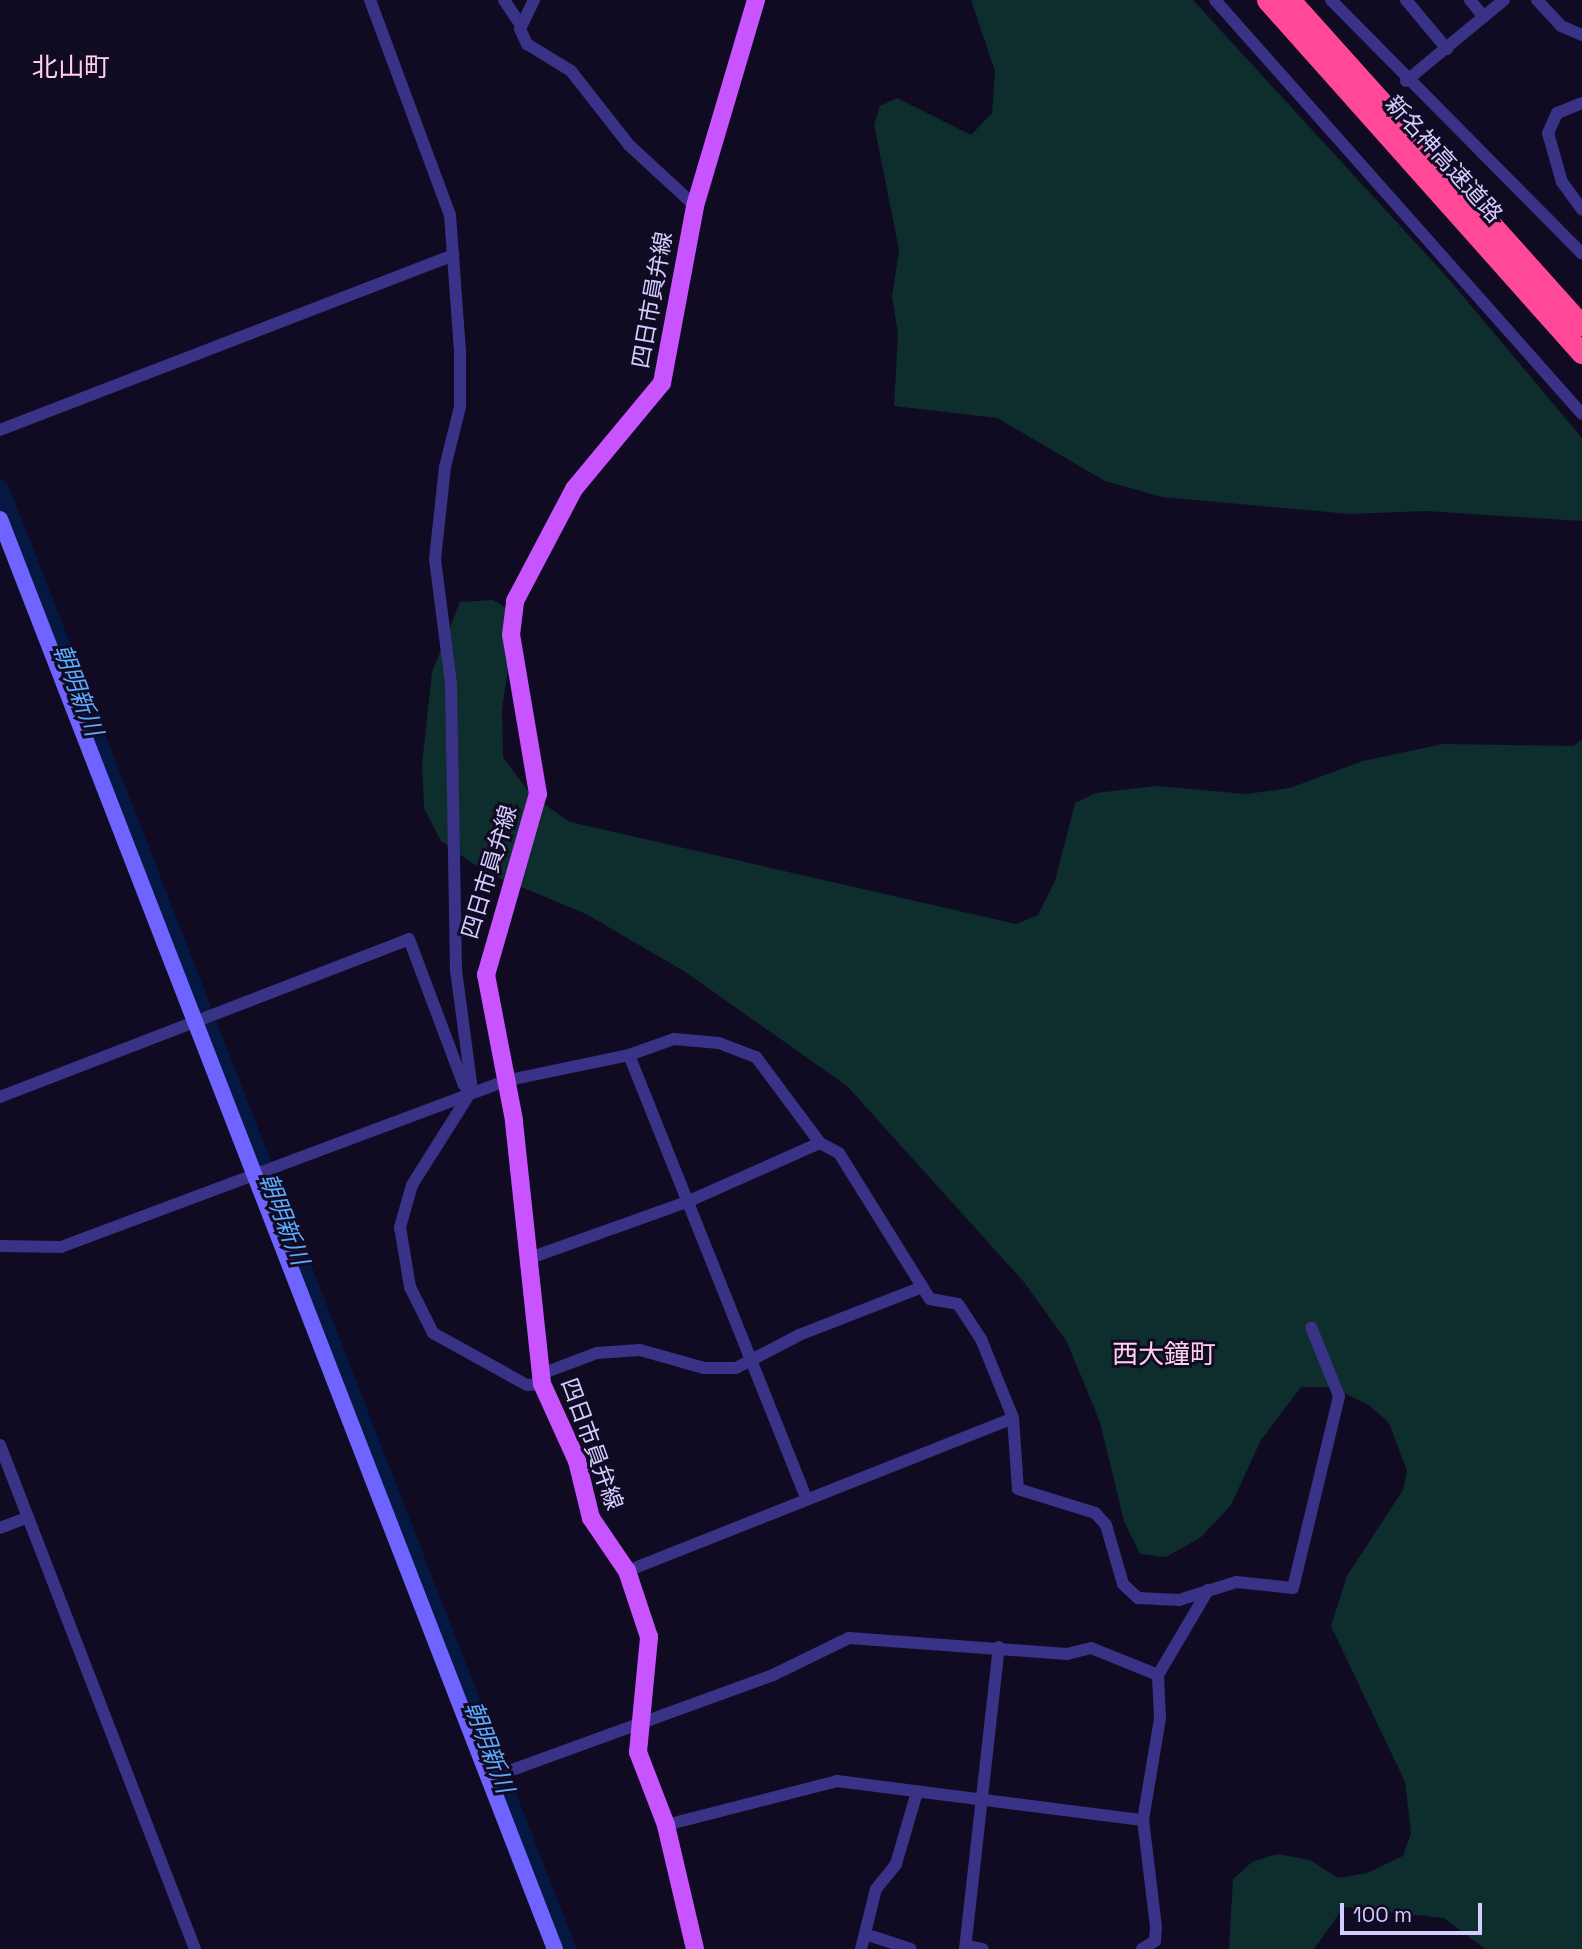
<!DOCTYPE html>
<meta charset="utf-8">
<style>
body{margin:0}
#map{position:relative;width:1582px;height:1949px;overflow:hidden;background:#100b23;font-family:"Space Grotesk","Noto Sans JP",sans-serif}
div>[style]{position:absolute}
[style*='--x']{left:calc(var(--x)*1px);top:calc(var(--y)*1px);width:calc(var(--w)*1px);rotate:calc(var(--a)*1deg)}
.green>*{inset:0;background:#0e2d2d}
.river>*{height:18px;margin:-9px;padding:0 9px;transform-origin:9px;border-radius:9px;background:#041842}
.street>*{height:12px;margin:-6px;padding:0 6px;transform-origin:6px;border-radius:6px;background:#393286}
.secondary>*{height:16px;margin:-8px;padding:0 8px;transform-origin:8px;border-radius:8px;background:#6f64ff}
.primary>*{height:18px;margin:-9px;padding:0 9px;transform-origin:9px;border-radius:9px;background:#c754ff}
.highway>*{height:21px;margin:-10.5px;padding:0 10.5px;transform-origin:10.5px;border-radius:10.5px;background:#ff4897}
span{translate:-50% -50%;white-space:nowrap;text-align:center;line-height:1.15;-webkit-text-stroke:6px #100b23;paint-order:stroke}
.street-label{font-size:23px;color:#d5cdff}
.water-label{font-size:24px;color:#5babff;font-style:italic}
.quarter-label{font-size:26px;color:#ffcfeb}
.scale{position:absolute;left:1340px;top:1903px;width:142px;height:32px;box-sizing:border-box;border:4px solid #d5cdff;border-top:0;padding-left:9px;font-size:21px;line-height:24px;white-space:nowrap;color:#d5cdff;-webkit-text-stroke:5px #100b23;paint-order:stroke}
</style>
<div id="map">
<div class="green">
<div style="clip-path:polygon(971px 0,1193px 0,1446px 276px,1582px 438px,1582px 521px,1426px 511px,1350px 514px,1162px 497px,1105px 481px,997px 418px,894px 406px,898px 333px,892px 297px,899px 250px,874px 125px,880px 106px,897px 98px,971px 135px,992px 113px,995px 71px)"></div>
<div style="clip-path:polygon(493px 600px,516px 614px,502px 710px,503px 757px,531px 795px,570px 822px,1016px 924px,1038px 915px,1055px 881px,1075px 803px,1095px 793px,1156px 786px,1246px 794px,1290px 788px,1363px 761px,1443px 744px,1574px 746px,1582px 739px,1582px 1949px,1485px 1949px,1444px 1918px,1344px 1907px,1314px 1949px,1229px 1949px,1233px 1879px,1252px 1862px,1277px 1854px,1310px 1860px,1338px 1878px,1367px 1873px,1403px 1856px,1411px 1833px,1405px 1782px,1331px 1626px,1347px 1576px,1403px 1490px,1407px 1471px,1389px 1423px,1369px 1405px,1331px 1387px,1301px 1387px,1261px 1440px,1231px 1505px,1201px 1537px,1166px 1557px,1140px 1554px,1124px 1521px,1100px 1422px,1067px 1342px,1024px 1282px,847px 1086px,684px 971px,586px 914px,485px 872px,441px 841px,424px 808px,422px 765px,432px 672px,460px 602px)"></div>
</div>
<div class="river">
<div style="--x:0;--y:488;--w:1567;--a:68.79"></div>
</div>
<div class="street">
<div style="--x:370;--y:0;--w:229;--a:69.6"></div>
<div style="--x:450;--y:215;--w:135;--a:85.8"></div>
<div style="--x:460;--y:350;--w:57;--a:90"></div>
<div style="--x:460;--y:407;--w:62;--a:104"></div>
<div style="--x:445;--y:467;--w:93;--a:96.2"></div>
<div style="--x:435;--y:559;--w:126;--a:82.7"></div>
<div style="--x:451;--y:684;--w:286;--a:89"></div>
<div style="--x:456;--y:970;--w:121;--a:82.4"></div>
<div style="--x:472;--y:1090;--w:112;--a:122.3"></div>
<div style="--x:412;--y:1185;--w:44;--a:105.9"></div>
<div style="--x:400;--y:1227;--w:61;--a:80.5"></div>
<div style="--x:410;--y:1287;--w:51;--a:63.4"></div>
<div style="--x:433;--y:1333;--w:107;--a:29"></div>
<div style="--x:527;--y:1385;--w:15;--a:-4"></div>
<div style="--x:504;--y:0;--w:30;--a:56"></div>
<div style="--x:534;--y:0;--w:32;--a:116"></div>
<div style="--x:520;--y:29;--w:17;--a:65"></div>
<div style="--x:527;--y:44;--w:52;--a:31.5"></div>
<div style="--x:571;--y:71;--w:94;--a:51.9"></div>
<div style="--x:629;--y:145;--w:90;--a:42.7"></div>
<div style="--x:1215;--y:0;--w:553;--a:48.44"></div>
<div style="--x:1331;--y:0;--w:357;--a:45.3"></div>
<div style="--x:1406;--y:0;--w:64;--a:50.1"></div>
<div style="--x:1470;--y:0;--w:22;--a:51"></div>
<div style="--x:1537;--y:0;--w:35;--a:47"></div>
<div style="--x:1561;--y:26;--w:23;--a:23"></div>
<div style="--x:1406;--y:81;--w:127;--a:-39.6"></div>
<div style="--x:1582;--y:103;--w:27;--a:158"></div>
<div style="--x:1557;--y:113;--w:22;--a:114"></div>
<div style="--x:1548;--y:133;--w:51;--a:74.1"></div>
<div style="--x:1562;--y:182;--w:34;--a:54"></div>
<div style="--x:0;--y:430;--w:486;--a:-21.1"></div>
<div style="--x:629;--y:1055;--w:478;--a:68.2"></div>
<div style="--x:514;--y:1079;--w:117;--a:-11.8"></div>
<div style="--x:629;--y:1055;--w:48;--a:-19.6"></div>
<div style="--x:674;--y:1039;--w:45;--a:5.1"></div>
<div style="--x:719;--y:1043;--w:40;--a:21"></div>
<div style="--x:756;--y:1057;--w:107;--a:53.3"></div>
<div style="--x:820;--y:1143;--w:21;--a:28"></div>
<div style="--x:839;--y:1153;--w:172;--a:58.1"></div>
<div style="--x:930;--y:1299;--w:28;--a:10"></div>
<div style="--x:958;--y:1304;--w:42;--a:56.7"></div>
<div style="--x:981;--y:1339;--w:85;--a:67.9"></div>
<div style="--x:1013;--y:1418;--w:71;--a:86"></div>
<div style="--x:1018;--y:1489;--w:81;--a:17.3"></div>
<div style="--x:1095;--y:1513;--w:16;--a:47"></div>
<div style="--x:1106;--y:1525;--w:61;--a:73.9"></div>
<div style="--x:1123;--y:1584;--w:21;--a:43"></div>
<div style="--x:1138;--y:1598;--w:41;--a:2.8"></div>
<div style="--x:1179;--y:1600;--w:60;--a:-17.5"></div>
<div style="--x:1236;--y:1582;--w:57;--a:6"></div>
<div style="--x:1293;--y:1588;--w:197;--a:-76.5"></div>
<div style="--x:1339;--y:1396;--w:74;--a:-112.1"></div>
<div style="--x:0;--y:1097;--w:438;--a:-21.1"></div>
<div style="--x:409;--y:939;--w:156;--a:69.4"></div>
<div style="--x:464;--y:1085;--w:9;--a:32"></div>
<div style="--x:0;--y:1246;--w:61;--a:0.9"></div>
<div style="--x:61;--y:1247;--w:471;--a:-20.5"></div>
<div style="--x:530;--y:1258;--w:169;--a:-19.7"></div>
<div style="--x:689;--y:1201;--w:143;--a:-23.9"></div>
<div style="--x:541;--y:1374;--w:60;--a:-20.6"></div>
<div style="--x:597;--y:1353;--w:43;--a:-4"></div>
<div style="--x:640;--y:1350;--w:66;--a:15.7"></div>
<div style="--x:704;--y:1368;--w:32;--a:0"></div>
<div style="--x:736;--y:1368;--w:71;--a:-27.6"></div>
<div style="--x:799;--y:1335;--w:132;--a:-21.3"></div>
<div style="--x:0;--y:1445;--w:540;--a:68.85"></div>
<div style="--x:0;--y:1528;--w:30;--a:-21"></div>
<div style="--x:627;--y:1571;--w:415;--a:-21.6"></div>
<div style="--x:490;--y:1778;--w:301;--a:-20"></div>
<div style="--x:773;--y:1675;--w:85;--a:-26"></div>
<div style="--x:849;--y:1638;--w:219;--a:4.2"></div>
<div style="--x:1067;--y:1654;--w:25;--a:-14"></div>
<div style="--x:1091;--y:1648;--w:72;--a:21.9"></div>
<div style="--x:666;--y:1825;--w:177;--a:-14.4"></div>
<div style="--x:837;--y:1781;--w:308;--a:7.3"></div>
<div style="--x:865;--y:1934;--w:48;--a:18.1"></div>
<div style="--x:967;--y:1946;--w:16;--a:11"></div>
<div style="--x:861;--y:1949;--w:62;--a:-76"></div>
<div style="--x:876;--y:1889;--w:32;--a:-51"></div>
<div style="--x:896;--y:1864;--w:75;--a:-73.7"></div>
<div style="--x:965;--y:1949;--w:304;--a:-83.6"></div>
<div style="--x:1142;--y:1949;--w:15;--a:-32"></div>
<div style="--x:1155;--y:1941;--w:14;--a:-86"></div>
<div style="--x:1156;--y:1927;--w:108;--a:-96.9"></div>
<div style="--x:1143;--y:1820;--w:103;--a:-80.5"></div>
<div style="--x:1160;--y:1718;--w:43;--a:-92.7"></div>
<div style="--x:1158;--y:1675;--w:99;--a:-59.5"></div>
</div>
<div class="secondary">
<div style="--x:0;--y:519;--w:1534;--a:68.79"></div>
</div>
<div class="primary">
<div style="--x:695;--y:1949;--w:127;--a:-103.2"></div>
<div style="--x:666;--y:1825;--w:78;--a:-111"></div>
<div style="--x:638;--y:1752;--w:116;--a:-84.5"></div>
<div style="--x:649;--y:1637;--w:70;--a:-108.4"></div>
<div style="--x:627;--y:1571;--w:64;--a:-124.2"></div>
<div style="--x:591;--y:1518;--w:59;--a:-103.8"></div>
<div style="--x:577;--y:1461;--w:85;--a:-114.4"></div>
<div style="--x:542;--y:1384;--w:265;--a:-96.1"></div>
<div style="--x:514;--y:1120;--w:148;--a:-100.9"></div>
<div style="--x:486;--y:975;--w:188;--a:-74"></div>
<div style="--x:538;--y:794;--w:161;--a:-99.6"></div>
<div style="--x:511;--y:635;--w:34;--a:-83"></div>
<div style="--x:515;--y:601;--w:127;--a:-62.2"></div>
<div style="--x:574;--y:489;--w:138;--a:-50.3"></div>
<div style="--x:662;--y:383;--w:180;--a:-79.4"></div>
<div style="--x:695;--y:206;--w:215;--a:-73.5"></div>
</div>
<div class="highway">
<div style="--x:1267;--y:0;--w:473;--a:48.3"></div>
<div style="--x:1290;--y:0;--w:437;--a:48.1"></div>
</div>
<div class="street-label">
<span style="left:1444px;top:159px;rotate:48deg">新名神高速道路</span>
<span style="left:652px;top:300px;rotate:-80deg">四日市員弁線</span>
<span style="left:489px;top:872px;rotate:-73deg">四日市員弁線</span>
<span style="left:592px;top:1444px;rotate:70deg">四日市員弁線</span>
</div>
<div class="water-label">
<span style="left:78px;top:690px;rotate:69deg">朝明新川</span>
<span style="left:284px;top:1219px;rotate:69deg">朝明新川</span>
<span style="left:489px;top:1747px;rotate:69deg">朝明新川</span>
</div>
<div class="quarter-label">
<span style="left:71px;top:68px">北山町</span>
<span style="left:1164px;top:1355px">西大鐘町</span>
</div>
<div class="scale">100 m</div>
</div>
